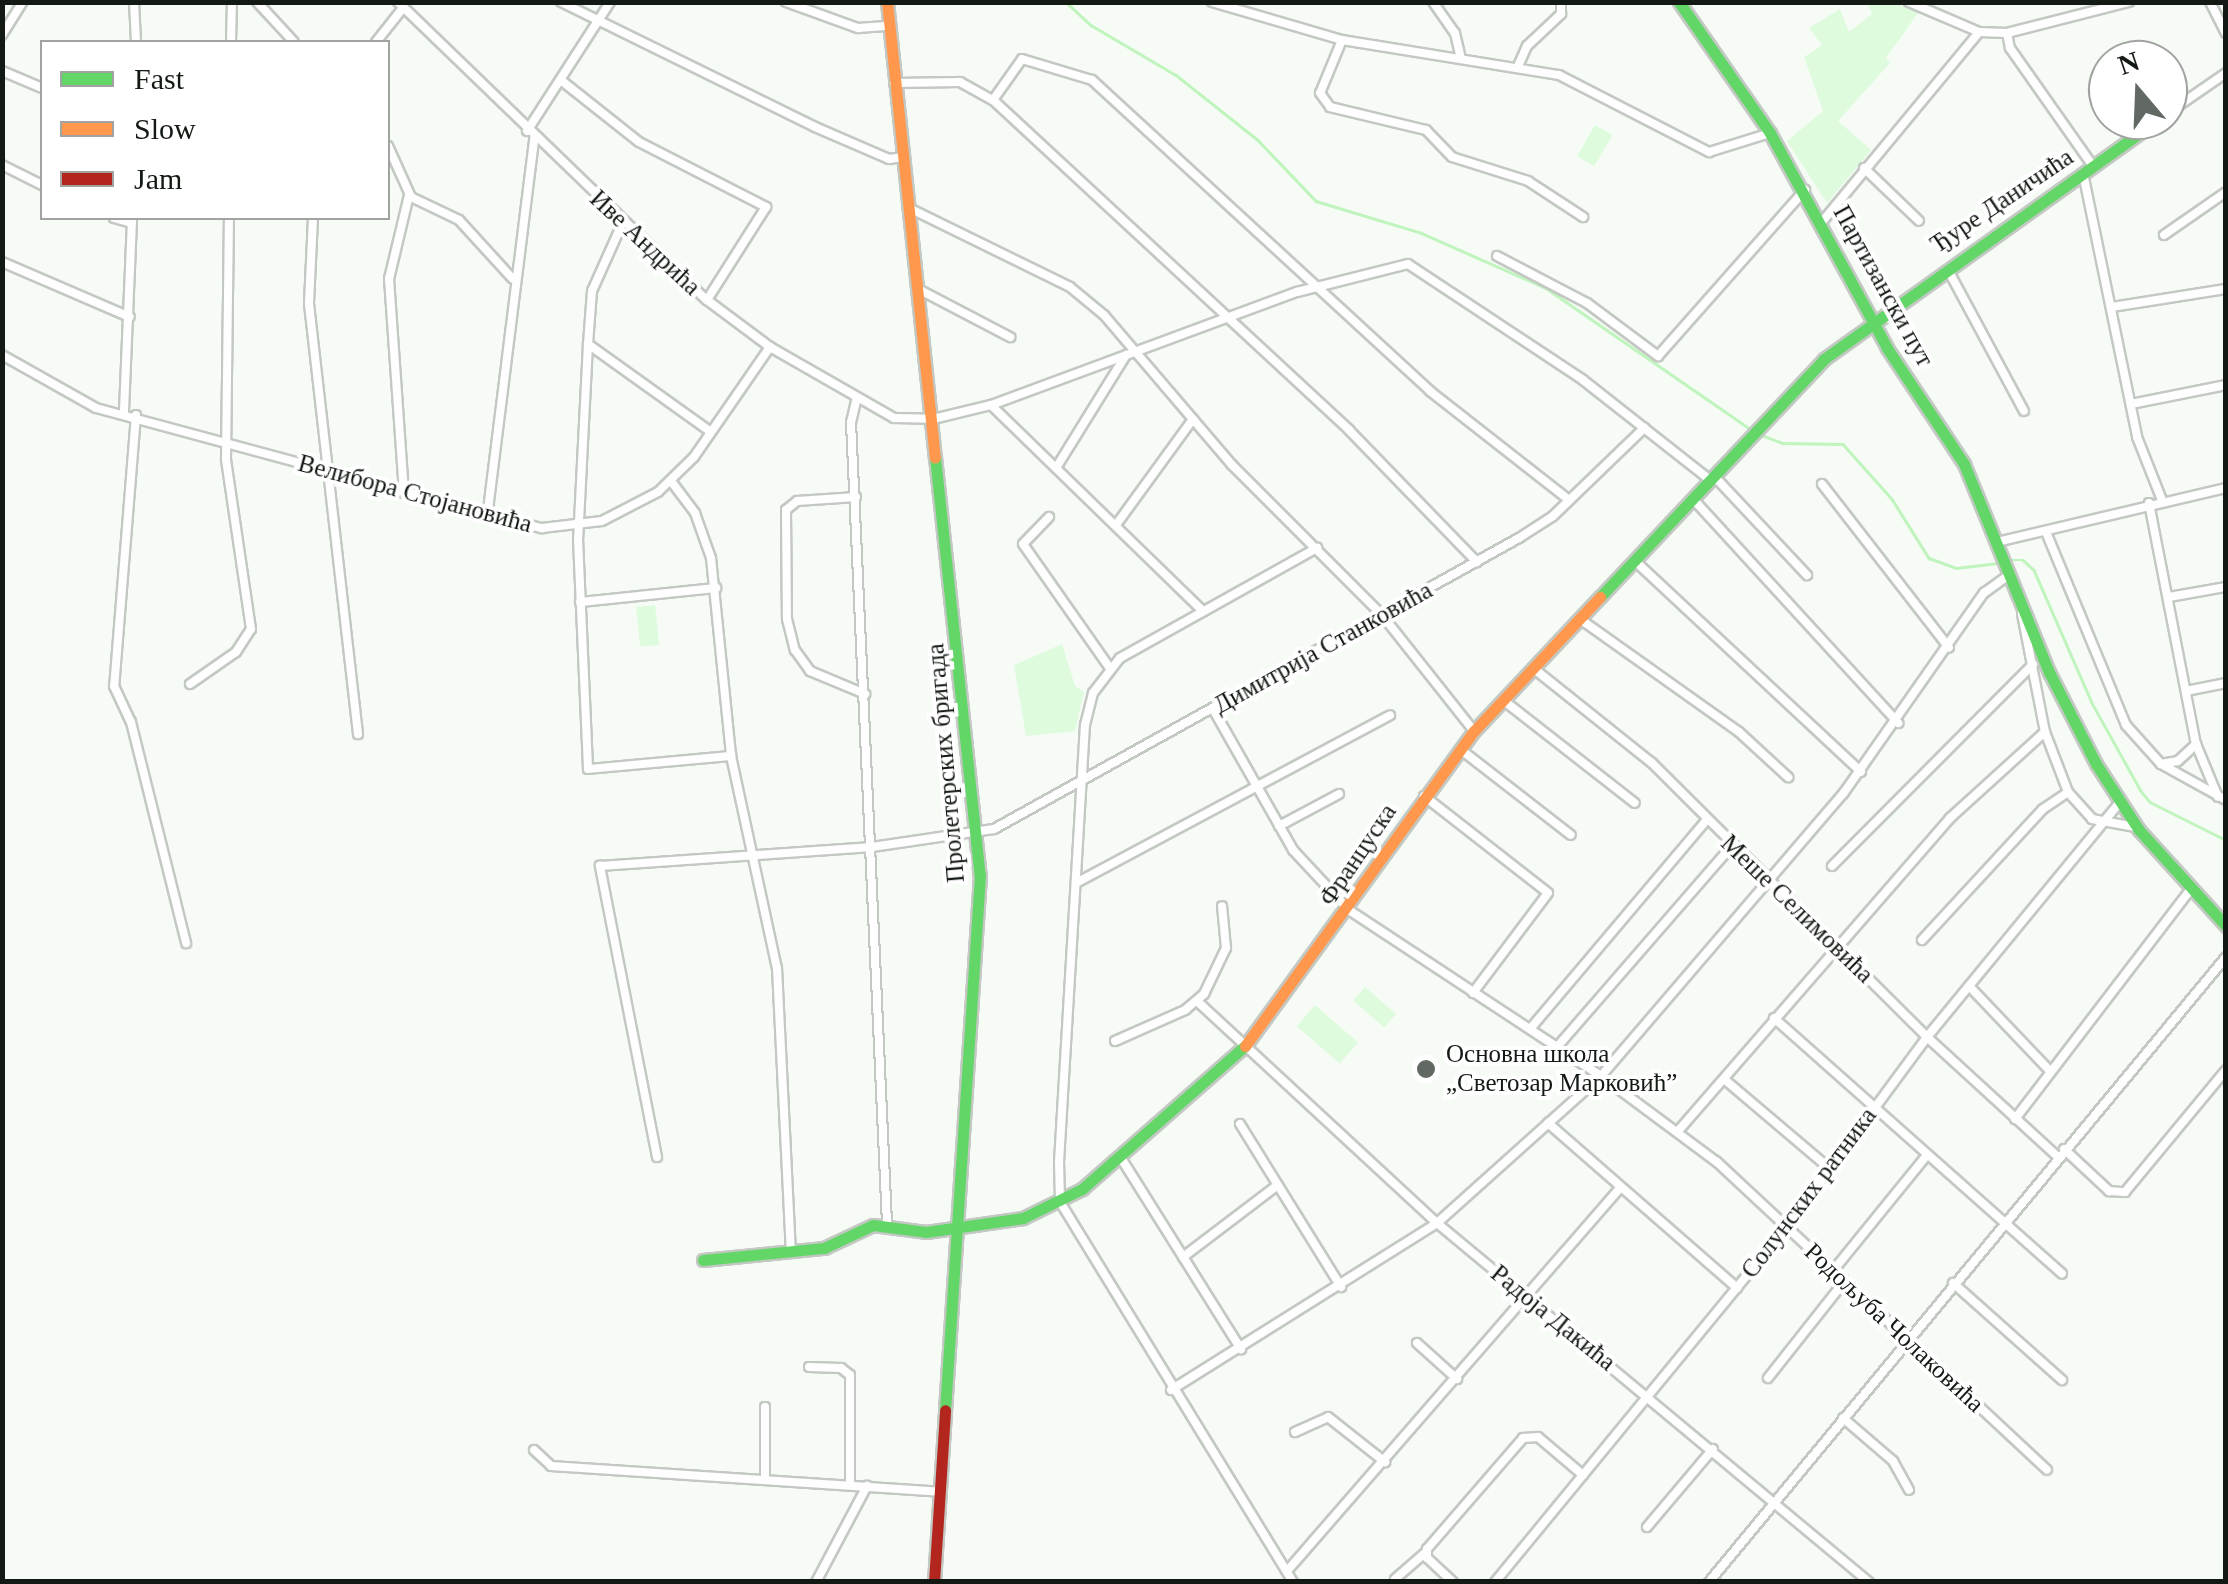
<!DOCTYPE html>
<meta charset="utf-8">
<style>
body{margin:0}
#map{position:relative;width:2228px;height:1584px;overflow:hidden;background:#f6fbf6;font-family:Georgia,serif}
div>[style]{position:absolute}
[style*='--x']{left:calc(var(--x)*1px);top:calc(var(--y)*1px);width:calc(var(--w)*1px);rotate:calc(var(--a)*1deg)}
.green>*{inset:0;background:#defcdd;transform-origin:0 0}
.stream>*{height:2.5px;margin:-1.25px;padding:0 1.25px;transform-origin:1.25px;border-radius:1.25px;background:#bff4bd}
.roads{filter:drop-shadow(2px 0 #c3c8c3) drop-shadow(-2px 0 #c3c8c3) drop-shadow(0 2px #c3c8c3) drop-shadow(0 -2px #c3c8c3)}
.street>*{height:8px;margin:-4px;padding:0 4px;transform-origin:4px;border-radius:4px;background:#fefefe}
.fast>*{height:11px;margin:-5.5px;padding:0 5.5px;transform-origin:5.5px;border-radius:5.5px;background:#63d668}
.slow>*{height:11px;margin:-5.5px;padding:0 5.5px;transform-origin:5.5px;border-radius:5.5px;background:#ff974d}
.jam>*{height:11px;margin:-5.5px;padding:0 5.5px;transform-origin:5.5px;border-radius:5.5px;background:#b3261e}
.dots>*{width:28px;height:28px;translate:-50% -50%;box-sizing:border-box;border:5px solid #fff;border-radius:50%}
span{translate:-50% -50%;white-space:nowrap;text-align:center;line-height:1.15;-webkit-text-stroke:8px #fff;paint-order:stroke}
.street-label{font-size:25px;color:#131913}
.poi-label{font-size:25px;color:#131913}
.left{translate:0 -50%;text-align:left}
.frame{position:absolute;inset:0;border:5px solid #131913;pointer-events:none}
.legend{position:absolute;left:40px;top:40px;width:350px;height:180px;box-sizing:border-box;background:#fff;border:2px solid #a1a3a1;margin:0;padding:12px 18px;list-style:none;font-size:30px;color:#131913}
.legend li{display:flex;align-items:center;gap:20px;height:50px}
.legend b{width:50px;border:2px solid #a1a3a1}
.north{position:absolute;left:2088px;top:40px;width:100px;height:100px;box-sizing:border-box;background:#fff;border:2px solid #a1a3a1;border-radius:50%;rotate:341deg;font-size:28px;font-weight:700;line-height:40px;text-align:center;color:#131913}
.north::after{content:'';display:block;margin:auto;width:35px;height:45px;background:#626862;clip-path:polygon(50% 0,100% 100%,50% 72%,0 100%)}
</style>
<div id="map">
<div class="green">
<div style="clip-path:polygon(1867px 3px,1895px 3px,1918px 13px,1886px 58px,1890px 63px,1838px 121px,1871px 150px,1827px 203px,1787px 141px,1823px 111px,1804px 57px,1822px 45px,1809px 28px,1840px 9px,1849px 32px,1872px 14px)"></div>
<div style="left:1595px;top:125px;width:20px;height:36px;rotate:30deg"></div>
<div style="left:655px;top:605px;width:40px;height:19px;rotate:84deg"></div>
<div style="clip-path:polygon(1062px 644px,1075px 686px,1084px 692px,1075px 731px,1026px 736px,1014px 665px)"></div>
<div style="left:1365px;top:987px;width:41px;height:18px;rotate:41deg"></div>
<div style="left:1315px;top:1005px;width:57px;height:28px;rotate:41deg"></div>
</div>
<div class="stream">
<div style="--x:1066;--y:2;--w:34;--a:43"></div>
<div style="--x:1091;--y:25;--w:99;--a:30.5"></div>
<div style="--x:1176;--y:75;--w:105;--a:38.4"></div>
<div style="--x:1258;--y:140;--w:84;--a:46.4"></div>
<div style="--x:1316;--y:201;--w:108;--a:16.8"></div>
<div style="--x:1419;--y:232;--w:139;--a:23.8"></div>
<div style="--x:1546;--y:288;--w:250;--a:34.6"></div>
<div style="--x:1759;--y:434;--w:25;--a:21"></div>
<div style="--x:1782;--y:443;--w:61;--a:0.9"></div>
<div style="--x:1843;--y:444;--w:74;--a:48.3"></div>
<div style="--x:1892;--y:499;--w:70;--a:57.9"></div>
<div style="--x:1929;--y:558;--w:29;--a:20"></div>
<div style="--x:1956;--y:568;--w:42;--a:-6.8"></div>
<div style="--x:2011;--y:560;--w:12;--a:0"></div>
<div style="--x:2023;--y:560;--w:15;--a:42"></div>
<div style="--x:2034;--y:570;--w:145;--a:66.4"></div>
<div style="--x:2092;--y:703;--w:101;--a:60.9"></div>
<div style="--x:2141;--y:791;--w:14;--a:51"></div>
<div style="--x:2150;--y:802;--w:85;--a:26.6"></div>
</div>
<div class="roads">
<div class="street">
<div style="--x:134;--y:2;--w:40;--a:87.1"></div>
<div style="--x:257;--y:2;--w:54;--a:47.2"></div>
<div style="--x:398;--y:2;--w:429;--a:44"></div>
<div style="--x:707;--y:300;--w:79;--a:36.7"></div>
<div style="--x:770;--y:347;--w:143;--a:29.8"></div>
<div style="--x:894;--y:418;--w:39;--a:1"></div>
<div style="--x:933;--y:419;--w:60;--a:-13.6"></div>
<div style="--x:991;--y:405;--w:326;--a:-20.3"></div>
<div style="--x:1297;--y:292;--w:114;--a:-14.2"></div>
<div style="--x:1408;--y:264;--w:210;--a:33.5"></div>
<div style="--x:1583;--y:380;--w:162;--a:38.2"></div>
<div style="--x:561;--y:2;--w:283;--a:26.2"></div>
<div style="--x:815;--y:127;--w:81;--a:23.4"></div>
<div style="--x:889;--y:159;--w:15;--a:-8"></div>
<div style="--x:786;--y:2;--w:77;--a:19.9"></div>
<div style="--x:858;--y:28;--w:31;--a:-4"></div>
<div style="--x:1212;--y:2;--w:135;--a:16.3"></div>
<div style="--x:1342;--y:40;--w:220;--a:9.2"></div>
<div style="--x:1559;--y:75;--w:169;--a:27.2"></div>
<div style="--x:1709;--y:152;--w:64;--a:-17.3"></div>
<div style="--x:1433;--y:2;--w:38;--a:55"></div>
<div style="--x:1455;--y:33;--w:23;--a:77"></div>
<div style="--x:1909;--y:2;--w:76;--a:23.2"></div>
<div style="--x:1979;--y:32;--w:28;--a:2"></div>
<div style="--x:2007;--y:33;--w:126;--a:-14.3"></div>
<div style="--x:2210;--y:2;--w:35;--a:63"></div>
<div style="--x:2007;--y:33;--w:15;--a:79"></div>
<div style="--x:2010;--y:48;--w:144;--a:54.9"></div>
<div style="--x:2;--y:35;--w:39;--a:-58"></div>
<div style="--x:1342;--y:40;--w:57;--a:112.5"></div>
<div style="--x:1320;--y:93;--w:17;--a:54"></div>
<div style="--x:1330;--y:107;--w:99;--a:13.5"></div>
<div style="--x:1426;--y:130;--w:37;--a:46"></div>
<div style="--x:1452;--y:157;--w:80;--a:17.5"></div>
<div style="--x:1528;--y:181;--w:66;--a:33.2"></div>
<div style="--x:231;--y:42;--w:40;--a:-88.6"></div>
<div style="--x:376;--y:42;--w:43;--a:-51.5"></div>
<div style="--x:1519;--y:64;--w:20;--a:-66"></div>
<div style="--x:1527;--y:46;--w:47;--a:-43.3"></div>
<div style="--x:1561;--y:14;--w:12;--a:-90"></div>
<div style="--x:2;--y:71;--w:43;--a:23"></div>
<div style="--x:562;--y:81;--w:98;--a:38.4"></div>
<div style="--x:639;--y:142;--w:143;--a:27.1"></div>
<div style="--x:766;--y:207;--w:110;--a:122.4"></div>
<div style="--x:894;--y:83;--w:66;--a:-0.9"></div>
<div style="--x:960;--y:82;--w:38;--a:29"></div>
<div style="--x:993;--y:100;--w:485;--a:42.8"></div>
<div style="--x:1349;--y:430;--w:184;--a:45.9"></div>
<div style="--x:993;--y:100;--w:50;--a:-54.7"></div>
<div style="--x:1022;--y:59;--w:73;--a:16.7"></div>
<div style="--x:1092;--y:80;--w:459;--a:42.6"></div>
<div style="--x:1430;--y:391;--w:177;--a:38.1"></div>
<div style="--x:2168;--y:113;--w:70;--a:-34.6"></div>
<div style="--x:527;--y:131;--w:153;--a:-57.2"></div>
<div style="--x:388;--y:146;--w:56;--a:65.7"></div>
<div style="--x:411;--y:197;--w:53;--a:25.6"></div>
<div style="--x:459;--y:220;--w:79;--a:47.6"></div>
<div style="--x:2;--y:165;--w:45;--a:26.6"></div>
<div style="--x:1864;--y:168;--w:76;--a:43.9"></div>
<div style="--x:2083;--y:173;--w:269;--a:78.4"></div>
<div style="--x:2137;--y:437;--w:68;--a:68.4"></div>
<div style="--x:911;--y:209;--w:177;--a:26.1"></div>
<div style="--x:1070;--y:287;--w:44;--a:39.5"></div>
<div style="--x:1104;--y:315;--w:197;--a:49.5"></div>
<div style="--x:1232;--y:465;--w:212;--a:45"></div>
<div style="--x:1382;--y:615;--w:148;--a:51.6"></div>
<div style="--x:114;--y:218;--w:18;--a:16"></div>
<div style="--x:313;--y:218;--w:86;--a:92.7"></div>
<div style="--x:309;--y:304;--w:433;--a:83.5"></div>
<div style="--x:1822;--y:222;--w:246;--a:-50.4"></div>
<div style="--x:622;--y:224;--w:73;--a:114.1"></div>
<div style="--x:592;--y:291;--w:53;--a:94.3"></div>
<div style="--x:588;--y:344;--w:195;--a:92.9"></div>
<div style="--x:578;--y:539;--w:230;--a:87.5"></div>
<div style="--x:588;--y:769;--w:144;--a:-5.2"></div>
<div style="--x:2164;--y:235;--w:75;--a:-34.7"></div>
<div style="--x:1497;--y:256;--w:102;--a:27.6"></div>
<div style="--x:1587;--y:303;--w:89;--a:36.7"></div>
<div style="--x:1658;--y:356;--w:222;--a:-48.5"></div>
<div style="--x:2;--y:262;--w:139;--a:23.3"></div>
<div style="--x:1948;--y:270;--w:160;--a:61.7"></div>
<div style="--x:920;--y:290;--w:102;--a:27.6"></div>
<div style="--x:2112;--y:307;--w:115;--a:-9"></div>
<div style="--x:588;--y:344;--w:151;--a:35.6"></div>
<div style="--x:2;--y:355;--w:108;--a:29.4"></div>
<div style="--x:96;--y:408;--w:462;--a:15.1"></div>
<div style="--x:542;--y:528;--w:60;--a:-6.7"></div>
<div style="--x:602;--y:521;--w:63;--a:-27.4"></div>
<div style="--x:658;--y:492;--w:50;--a:-44.2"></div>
<div style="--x:694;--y:457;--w:134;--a:-55.4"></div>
<div style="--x:856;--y:401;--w:22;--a:103"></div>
<div style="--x:851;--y:422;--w:804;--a:87.43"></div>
<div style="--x:2131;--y:404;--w:97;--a:-11.3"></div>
<div style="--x:991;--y:405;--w:296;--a:44.2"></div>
<div style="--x:124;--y:411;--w:193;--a:-87.6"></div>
<div style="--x:136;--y:415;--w:272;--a:94.6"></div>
<div style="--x:114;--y:686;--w:40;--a:65"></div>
<div style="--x:131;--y:722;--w:228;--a:76"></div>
<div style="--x:1056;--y:468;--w:133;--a:-58.2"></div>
<div style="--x:1714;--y:476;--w:136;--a:46.8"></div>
<div style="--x:671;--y:481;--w:40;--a:53"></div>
<div style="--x:695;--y:513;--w:48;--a:70.4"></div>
<div style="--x:711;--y:558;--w:199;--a:84.2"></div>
<div style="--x:731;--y:756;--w:217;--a:77.8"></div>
<div style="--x:777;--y:968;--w:284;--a:87.2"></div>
<div style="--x:1822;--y:484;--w:207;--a:52.2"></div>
<div style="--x:404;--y:493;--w:215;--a:-94"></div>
<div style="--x:389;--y:279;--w:86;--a:-76.6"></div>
<div style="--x:856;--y:497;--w:59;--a:176.1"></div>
<div style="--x:797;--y:501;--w:14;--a:141"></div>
<div style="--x:786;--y:510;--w:109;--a:89.5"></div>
<div style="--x:787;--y:619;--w:32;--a:76"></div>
<div style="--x:795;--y:650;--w:26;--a:54"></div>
<div style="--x:810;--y:671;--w:60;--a:22.7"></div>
<div style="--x:1693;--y:499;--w:304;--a:47.5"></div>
<div style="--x:2149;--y:503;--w:246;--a:79"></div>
<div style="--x:2196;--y:744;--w:57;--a:67.5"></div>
<div style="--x:1049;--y:517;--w:37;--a:134"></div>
<div style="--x:1023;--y:544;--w:150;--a:55"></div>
<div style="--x:487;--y:518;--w:383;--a:-82.9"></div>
<div style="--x:1116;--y:525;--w:131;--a:-54"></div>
<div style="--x:2046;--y:532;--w:209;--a:67.5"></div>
<div style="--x:2126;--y:725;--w:52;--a:48.1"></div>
<div style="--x:2161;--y:764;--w:74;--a:29"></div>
<div style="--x:1997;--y:542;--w:235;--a:-13.3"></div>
<div style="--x:1635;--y:561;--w:309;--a:43"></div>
<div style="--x:2169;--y:597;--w:58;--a:-10"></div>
<div style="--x:580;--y:602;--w:137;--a:-5.9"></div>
<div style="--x:2022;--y:614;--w:120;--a:79"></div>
<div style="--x:2045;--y:732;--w:64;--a:69"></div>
<div style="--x:2068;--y:792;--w:36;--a:48"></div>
<div style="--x:2092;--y:819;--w:44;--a:10.5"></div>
<div style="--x:1580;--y:619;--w:195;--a:35.4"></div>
<div style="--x:1739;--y:732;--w:67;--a:42.6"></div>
<div style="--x:1533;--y:668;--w:152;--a:38.6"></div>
<div style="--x:1652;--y:763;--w:388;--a:44.9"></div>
<div style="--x:1927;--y:1037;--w:176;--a:42.5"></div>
<div style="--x:190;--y:684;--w:56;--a:-34.8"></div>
<div style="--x:236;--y:652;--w:27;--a:-57"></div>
<div style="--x:251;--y:629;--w:172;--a:-98.4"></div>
<div style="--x:226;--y:459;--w:241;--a:-89.3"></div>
<div style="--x:2186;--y:691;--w:41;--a:-11.3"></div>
<div style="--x:1503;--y:700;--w:167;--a:38"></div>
<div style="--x:1213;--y:709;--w:162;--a:60.4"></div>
<div style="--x:1293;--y:850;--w:82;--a:47"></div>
<div style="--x:1349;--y:910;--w:302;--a:33.4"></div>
<div style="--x:1601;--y:1076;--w:144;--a:36.6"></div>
<div style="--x:1717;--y:1162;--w:451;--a:43"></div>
<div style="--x:1460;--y:749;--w:140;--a:37.8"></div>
<div style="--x:2161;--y:764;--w:17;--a:-10"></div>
<div style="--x:2178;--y:761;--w:25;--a:-43"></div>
<div style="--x:1424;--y:796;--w:157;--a:38"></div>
<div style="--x:1548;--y:893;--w:125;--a:126.9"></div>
<div style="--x:1279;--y:826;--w:68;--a:-28.1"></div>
<div style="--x:1832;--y:866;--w:285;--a:-45.1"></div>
<div style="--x:1076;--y:883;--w:356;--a:-28.1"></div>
<div style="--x:1922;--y:940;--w:178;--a:-47.3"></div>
<div style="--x:2043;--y:809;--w:30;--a:-34"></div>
<div style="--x:1969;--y:986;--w:115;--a:46.4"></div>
<div style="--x:1197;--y:1001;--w:327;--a:42.8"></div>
<div style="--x:1437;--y:1223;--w:562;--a:39.73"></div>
<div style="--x:1774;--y:1018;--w:385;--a:41.6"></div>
<div style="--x:1530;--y:1029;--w:272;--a:-49.8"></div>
<div style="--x:1115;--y:1041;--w:77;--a:-23.9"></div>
<div style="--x:1185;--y:1010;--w:25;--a:-40"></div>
<div style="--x:1204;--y:994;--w:51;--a:-64.4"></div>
<div style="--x:1226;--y:948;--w:42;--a:-95.4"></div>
<div style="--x:1557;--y:1047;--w:267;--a:-49"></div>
<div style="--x:1724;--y:1079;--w:138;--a:40.3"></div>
<div style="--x:2015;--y:1119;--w:288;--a:-52.6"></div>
<div style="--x:1548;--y:1123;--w:251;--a:41.1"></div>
<div style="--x:1240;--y:1124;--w:192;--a:58.2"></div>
<div style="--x:1678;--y:1131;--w:415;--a:-49"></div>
<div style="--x:1950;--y:818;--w:128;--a:-42.2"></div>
<div style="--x:2064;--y:1149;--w:62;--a:43"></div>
<div style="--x:2109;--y:1191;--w:16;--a:4"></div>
<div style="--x:2125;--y:1192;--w:158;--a:-50.4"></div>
<div style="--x:657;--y:1157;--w:297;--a:-101.1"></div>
<div style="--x:600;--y:866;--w:273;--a:-4"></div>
<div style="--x:872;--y:847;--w:123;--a:-8.4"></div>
<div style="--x:994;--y:829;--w:600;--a:-29"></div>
<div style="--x:1519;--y:538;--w:40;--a:-32.9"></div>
<div style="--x:1553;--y:516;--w:127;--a:-44"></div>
<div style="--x:1121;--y:1158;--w:226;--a:57.9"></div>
<div style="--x:1183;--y:1257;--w:119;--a:-37.2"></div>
<div style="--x:1832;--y:1272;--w:151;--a:-50.9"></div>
<div style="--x:1953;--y:1283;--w:146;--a:41.7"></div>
<div style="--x:1417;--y:1343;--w:54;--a:42"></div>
<div style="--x:809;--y:1367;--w:32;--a:2"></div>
<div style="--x:841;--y:1368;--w:11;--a:38"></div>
<div style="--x:850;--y:1375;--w:110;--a:90"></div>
<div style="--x:1768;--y:1378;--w:121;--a:-51.7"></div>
<div style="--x:1171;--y:1390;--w:314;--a:-32.1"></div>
<div style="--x:1437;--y:1223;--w:220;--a:-41.9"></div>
<div style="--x:1601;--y:1076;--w:372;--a:-49.4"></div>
<div style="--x:1843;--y:794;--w:246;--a:-55"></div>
<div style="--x:1984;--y:593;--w:32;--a:-36"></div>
<div style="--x:1843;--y:1418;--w:66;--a:40.7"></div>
<div style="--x:1893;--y:1461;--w:33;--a:61"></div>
<div style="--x:1295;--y:1432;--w:36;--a:-24"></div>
<div style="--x:1328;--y:1417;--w:73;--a:38.3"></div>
<div style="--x:534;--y:1450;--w:23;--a:43"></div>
<div style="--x:551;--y:1466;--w:390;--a:3.8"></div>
<div style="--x:765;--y:1480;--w:73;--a:-90"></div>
<div style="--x:1647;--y:1527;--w:102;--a:-49.8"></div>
<div style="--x:1287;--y:1571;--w:508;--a:-48.99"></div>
<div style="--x:1395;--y:1579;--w:40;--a:-41"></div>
<div style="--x:816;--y:1582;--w:109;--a:-62"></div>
<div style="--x:1293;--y:1582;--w:446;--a:-121.5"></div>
<div style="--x:1060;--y:1202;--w:40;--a:-91.4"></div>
<div style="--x:1059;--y:1162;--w:438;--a:-86.6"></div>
<div style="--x:1085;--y:725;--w:33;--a:-76"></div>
<div style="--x:1093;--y:693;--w:44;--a:-52.4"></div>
<div style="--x:1120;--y:658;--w:226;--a:-29.2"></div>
<div style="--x:1453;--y:1582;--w:35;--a:-137"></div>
<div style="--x:1427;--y:1558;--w:9;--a:-90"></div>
<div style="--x:1427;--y:1549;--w:147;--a:-49.1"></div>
<div style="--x:1523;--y:1438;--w:15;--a:-4"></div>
<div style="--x:1538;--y:1437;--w:59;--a:40.2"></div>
<div style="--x:1495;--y:1582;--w:460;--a:-50.6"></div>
<div style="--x:1787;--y:1227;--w:236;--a:-53.6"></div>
<div style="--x:1927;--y:1037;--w:304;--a:-50.6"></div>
<div style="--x:1709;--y:1582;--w:811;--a:-50.4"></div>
</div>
<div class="fast">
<div style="--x:1679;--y:2;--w:160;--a:55.2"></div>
<div style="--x:1770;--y:133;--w:245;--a:61.4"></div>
<div style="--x:1887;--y:348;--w:139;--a:56.4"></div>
<div style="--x:1964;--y:464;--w:225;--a:67.8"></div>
<div style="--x:2049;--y:672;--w:103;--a:62.9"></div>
<div style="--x:2096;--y:764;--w:79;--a:56.9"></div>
<div style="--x:2139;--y:830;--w:130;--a:47.8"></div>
<div style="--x:935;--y:457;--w:420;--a:83.9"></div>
<div style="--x:980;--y:875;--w:536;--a:93.74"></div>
<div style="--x:1600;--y:597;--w:327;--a:-46.7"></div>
<div style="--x:1824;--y:359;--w:411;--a:-35.6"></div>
<div style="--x:703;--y:1260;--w:122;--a:-5.7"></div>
<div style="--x:824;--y:1248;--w:54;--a:-25.1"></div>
<div style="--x:873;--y:1225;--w:53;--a:7.5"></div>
<div style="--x:926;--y:1232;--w:98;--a:-8.2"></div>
<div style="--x:1023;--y:1218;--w:66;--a:-26.2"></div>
<div style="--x:1082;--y:1189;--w:217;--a:-41.3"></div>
</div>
<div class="slow">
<div style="--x:887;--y:2;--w:458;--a:84"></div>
<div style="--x:1245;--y:1046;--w:389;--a:-54"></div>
<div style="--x:1474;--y:731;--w:184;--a:-46.8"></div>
</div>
<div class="jam">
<div style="--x:934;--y:1582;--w:172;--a:-86.3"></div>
</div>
</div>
<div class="dots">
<div style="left:1426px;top:1069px;background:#626862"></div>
</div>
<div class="street-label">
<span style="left:2002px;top:201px;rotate:-34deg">Ђуре Даничића</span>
<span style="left:645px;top:243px;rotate:43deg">Иве Андрића</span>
<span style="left:1883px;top:286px;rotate:61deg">Партизански пут</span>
<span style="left:415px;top:494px;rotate:15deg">Велибора Стојановића</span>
<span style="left:1323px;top:648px;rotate:-29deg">Димитрија Станковића</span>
<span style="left:946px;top:763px;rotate:-95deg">Пролетерских бригада</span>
<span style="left:1358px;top:855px;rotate:-56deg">Француска</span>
<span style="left:1797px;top:909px;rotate:44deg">Меше Селимовића</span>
<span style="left:1809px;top:1193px;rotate:-53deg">Солунских ратника</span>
<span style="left:1553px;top:1318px;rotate:39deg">Радоја Дакића</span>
<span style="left:1894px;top:1328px;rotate:43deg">Родољуба Чолаковића</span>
</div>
<div class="poi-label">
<span class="left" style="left:1446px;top:1069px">Основна школа<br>„Светозар Марковић”</span>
</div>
<div class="frame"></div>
<ul class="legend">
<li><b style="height:12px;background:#63d668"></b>Fast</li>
<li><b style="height:12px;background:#ff974d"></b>Slow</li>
<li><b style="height:12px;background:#b3261e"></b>Jam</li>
</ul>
<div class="north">N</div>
</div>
